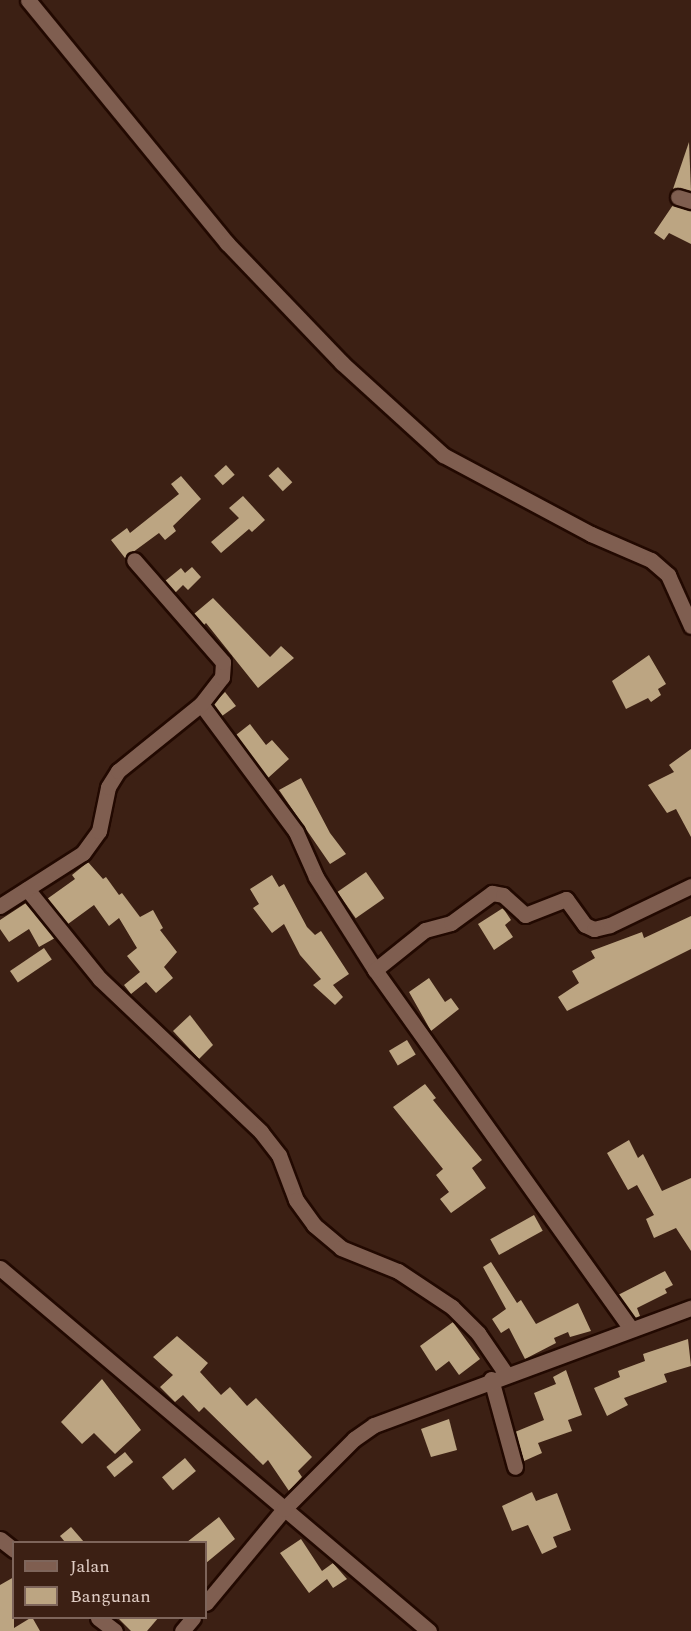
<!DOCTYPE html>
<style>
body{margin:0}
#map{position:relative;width:691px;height:1631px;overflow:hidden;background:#3c2014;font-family:Spectral,serif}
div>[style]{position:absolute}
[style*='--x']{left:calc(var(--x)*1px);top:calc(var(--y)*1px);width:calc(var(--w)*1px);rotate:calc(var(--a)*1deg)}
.building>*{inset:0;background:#bca582;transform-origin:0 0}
.roads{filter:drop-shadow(2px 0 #220901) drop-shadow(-2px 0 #220901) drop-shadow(0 2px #220901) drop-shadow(0 -2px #220901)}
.street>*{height:15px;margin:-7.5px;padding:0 7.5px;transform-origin:7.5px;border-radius:7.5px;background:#7f5e50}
span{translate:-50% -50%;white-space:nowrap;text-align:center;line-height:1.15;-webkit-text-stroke:6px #3c2014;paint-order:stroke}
.legend{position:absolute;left:12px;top:1541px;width:195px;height:78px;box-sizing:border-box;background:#3c2014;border:2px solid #7e655b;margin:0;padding:8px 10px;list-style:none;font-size:18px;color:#e0cdc5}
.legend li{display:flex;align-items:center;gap:12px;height:30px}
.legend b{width:30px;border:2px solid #7e655b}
</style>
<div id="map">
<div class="building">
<div style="clip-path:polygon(689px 142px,691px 191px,673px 189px)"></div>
<div style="clip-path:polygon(673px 205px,691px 210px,691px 244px,669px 233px,664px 240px,654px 233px)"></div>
<div style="left:226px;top:465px;width:13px;height:16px;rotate:48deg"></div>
<div style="left:278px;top:467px;width:21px;height:13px;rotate:47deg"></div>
<div style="clip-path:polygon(181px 476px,201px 499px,173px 526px,176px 531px,165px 540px,159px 533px,125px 558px,111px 540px,127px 528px,130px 533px,179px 494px,171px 484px)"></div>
<div style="clip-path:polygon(243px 496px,265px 520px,252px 532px,249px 529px,221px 553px,211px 542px,239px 518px,229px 508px)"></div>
<div style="clip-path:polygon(192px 567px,201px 577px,188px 590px,183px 585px,175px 593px,165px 581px,181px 568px,185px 573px)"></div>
<div style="clip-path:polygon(213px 598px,270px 657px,281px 646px,294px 658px,258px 688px,206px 623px,204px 625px,194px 614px)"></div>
<div style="clip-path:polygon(649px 655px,666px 684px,658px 689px,661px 695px,651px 702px,648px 698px,626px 709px,612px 681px)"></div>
<div style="clip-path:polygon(225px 692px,236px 706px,222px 716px,213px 704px)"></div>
<div style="clip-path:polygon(250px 724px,266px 745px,272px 740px,289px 759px,268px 778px,236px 735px)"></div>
<div style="clip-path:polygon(691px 749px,691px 837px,676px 809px,667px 813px,648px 785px,674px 772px,669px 765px)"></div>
<div style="clip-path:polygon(301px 778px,330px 833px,346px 854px,330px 864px,279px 790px)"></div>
<div style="clip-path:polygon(88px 862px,103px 879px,106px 877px,119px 895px,122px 893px,140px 917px,153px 910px,163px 928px,160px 930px,177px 952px,164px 967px,173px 978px,156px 993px,146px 982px,131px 994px,124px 985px,140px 972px,127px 956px,137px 948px,119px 918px,109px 926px,94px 905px,68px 924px,47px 899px,75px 879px,72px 875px)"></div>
<div style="left:366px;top:872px;width:32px;height:35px;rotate:55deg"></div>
<div style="clip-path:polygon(272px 875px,279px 887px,284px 884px,307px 927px,315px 935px,321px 931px,349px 974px,333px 985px,343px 997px,335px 1005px,313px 985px,321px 979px,300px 955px,284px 924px,272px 933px,253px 908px,259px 904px,250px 889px)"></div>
<div style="clip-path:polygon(26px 903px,55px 938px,39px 947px,29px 929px,9px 942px,0 929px,0 920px)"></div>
<div style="clip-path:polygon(503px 908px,511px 920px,505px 925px,513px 937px,494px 950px,478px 924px)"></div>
<div style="clip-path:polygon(691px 916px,691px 949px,567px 1011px,558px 997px,579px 983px,572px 971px,595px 958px,591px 951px,642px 932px,644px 938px)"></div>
<div style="left:44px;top:948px;width:14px;height:41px;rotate:56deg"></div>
<div style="clip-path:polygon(429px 978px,445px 1002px,451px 998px,459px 1009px,431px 1031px,409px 992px)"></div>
<div style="clip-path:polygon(190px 1015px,213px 1045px,199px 1059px,173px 1031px)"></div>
<div style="left:407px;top:1040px;width:17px;height:21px;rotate:59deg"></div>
<div style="clip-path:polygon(425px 1084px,436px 1098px,433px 1100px,482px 1160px,472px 1168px,486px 1188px,451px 1213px,440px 1199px,449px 1192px,436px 1175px,443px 1169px,393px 1107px)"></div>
<div style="clip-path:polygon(629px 1140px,638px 1158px,643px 1154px,662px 1191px,691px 1178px,691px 1251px,676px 1228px,654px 1238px,646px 1219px,654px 1215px,637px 1185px,628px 1190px,607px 1153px)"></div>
<div style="left:534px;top:1215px;width:18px;height:50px;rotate:61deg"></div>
<div style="clip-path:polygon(491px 1262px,517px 1303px,521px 1300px,536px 1324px,578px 1303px,591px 1331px,570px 1337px,568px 1332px,554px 1338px,556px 1343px,525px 1359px,509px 1328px,501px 1333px,492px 1319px,506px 1309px,483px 1267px)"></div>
<div style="clip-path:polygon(665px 1271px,673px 1285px,665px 1289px,667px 1293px,637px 1308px,640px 1316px,635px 1318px,618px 1295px)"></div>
<div style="clip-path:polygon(453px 1322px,480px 1359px,459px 1375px,449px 1361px,436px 1371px,420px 1346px)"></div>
<div style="clip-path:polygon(177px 1336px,208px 1363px,200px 1372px,221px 1395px,230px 1387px,247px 1406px,256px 1398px,312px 1457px,298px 1471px,302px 1477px,289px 1491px,268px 1460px,263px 1465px,204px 1407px,199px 1412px,183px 1395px,175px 1402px,160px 1387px,173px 1375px,153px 1357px)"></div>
<div style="clip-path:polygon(688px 1339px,691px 1366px,664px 1374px,667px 1382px,624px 1398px,628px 1405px,607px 1416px,594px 1388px,620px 1377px,618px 1371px,645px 1361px,643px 1354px)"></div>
<div style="clip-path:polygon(566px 1370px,582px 1415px,568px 1420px,572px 1431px,538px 1443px,542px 1453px,524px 1461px,515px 1432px,544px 1420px,534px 1393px,556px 1384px,553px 1377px)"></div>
<div style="clip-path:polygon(102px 1379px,141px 1430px,115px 1454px,94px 1433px,82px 1444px,61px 1422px)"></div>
<div style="clip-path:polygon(449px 1419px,457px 1450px,431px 1457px,421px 1429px)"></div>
<div style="left:125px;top:1452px;width:13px;height:24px;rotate:51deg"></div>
<div style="left:185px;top:1458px;width:17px;height:30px;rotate:50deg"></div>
<div style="clip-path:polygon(532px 1492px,536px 1501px,557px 1493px,571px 1530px,553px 1537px,557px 1547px,542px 1554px,528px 1525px,512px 1531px,502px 1506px)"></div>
<div style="clip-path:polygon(219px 1517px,235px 1539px,206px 1563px,206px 1542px,187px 1542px)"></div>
<div style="clip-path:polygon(71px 1527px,84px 1542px,65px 1542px,60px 1536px)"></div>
<div style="clip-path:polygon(301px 1539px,322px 1571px,333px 1563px,347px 1579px,333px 1588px,327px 1579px,309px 1593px,280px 1553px)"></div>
<div style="clip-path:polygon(14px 1577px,14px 1628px,32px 1617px,40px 1631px,0 1631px,0 1585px)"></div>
<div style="clip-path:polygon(117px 1617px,159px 1617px,147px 1631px,131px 1631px)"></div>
</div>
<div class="roads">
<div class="street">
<div style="--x:28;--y:0;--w:314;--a:50.7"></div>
<div style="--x:227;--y:243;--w:166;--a:46.2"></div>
<div style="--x:342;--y:363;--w:137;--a:42.3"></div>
<div style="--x:443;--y:455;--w:168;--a:28.1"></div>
<div style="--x:591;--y:534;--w:65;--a:23.4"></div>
<div style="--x:651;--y:560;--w:23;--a:41"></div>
<div style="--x:668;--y:575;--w:56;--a:65.7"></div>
<div style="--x:678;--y:197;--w:14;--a:17"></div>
<div style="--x:201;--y:704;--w:159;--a:53.4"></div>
<div style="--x:296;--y:832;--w:49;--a:66"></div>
<div style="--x:316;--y:877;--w:110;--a:57.6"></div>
<div style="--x:375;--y:970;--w:440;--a:54.5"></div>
<div style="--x:27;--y:889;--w:116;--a:51"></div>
<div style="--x:100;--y:979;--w:222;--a:43.5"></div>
<div style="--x:261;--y:1132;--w:29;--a:52"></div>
<div style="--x:279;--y:1155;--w:48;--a:69.3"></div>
<div style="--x:296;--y:1200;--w:31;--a:54"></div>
<div style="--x:314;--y:1225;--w:35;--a:40"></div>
<div style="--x:341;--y:1248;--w:61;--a:22"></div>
<div style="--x:398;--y:1271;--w:65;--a:33.7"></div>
<div style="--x:452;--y:1307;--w:37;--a:45"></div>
<div style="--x:478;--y:1333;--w:50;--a:55.7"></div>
<div style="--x:0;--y:906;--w:98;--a:-32.6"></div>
<div style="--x:83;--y:853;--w:27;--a:-54"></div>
<div style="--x:99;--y:831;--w:45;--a:-78.4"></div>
<div style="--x:108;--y:787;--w:19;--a:-58"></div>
<div style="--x:118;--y:771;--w:107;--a:-38.9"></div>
<div style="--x:201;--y:704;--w:34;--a:-52"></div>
<div style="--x:222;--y:677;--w:15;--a:-86"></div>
<div style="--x:223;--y:662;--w:135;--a:-131.1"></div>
<div style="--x:375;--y:970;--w:64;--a:-38.7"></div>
<div style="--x:425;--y:930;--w:27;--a:-15"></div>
<div style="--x:451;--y:923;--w:51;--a:-36.2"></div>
<div style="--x:492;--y:893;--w:11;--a:10"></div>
<div style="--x:503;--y:895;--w:30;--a:42"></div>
<div style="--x:525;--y:915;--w:44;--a:-21.3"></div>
<div style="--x:566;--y:899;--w:32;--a:54"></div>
<div style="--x:585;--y:925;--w:10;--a:24"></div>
<div style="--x:594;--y:929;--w:16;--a:-14"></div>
<div style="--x:610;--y:925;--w:90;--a:-25.7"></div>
<div style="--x:0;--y:1268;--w:562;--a:40.24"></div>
<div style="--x:491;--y:1379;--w:91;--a:74.7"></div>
<div style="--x:0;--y:1539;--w:18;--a:38"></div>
<div style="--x:206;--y:1603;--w:122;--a:-50.3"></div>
<div style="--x:284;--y:1509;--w:99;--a:-45"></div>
<div style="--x:354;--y:1439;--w:24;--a:-35"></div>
<div style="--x:374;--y:1425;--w:338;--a:-20.3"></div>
<div style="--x:98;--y:1618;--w:21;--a:37"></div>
<div style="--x:182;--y:1631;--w:17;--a:-50"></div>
</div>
</div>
<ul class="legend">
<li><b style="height:8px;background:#7f5e50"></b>Jalan</li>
<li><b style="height:16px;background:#bca582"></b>Bangunan</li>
</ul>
</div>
